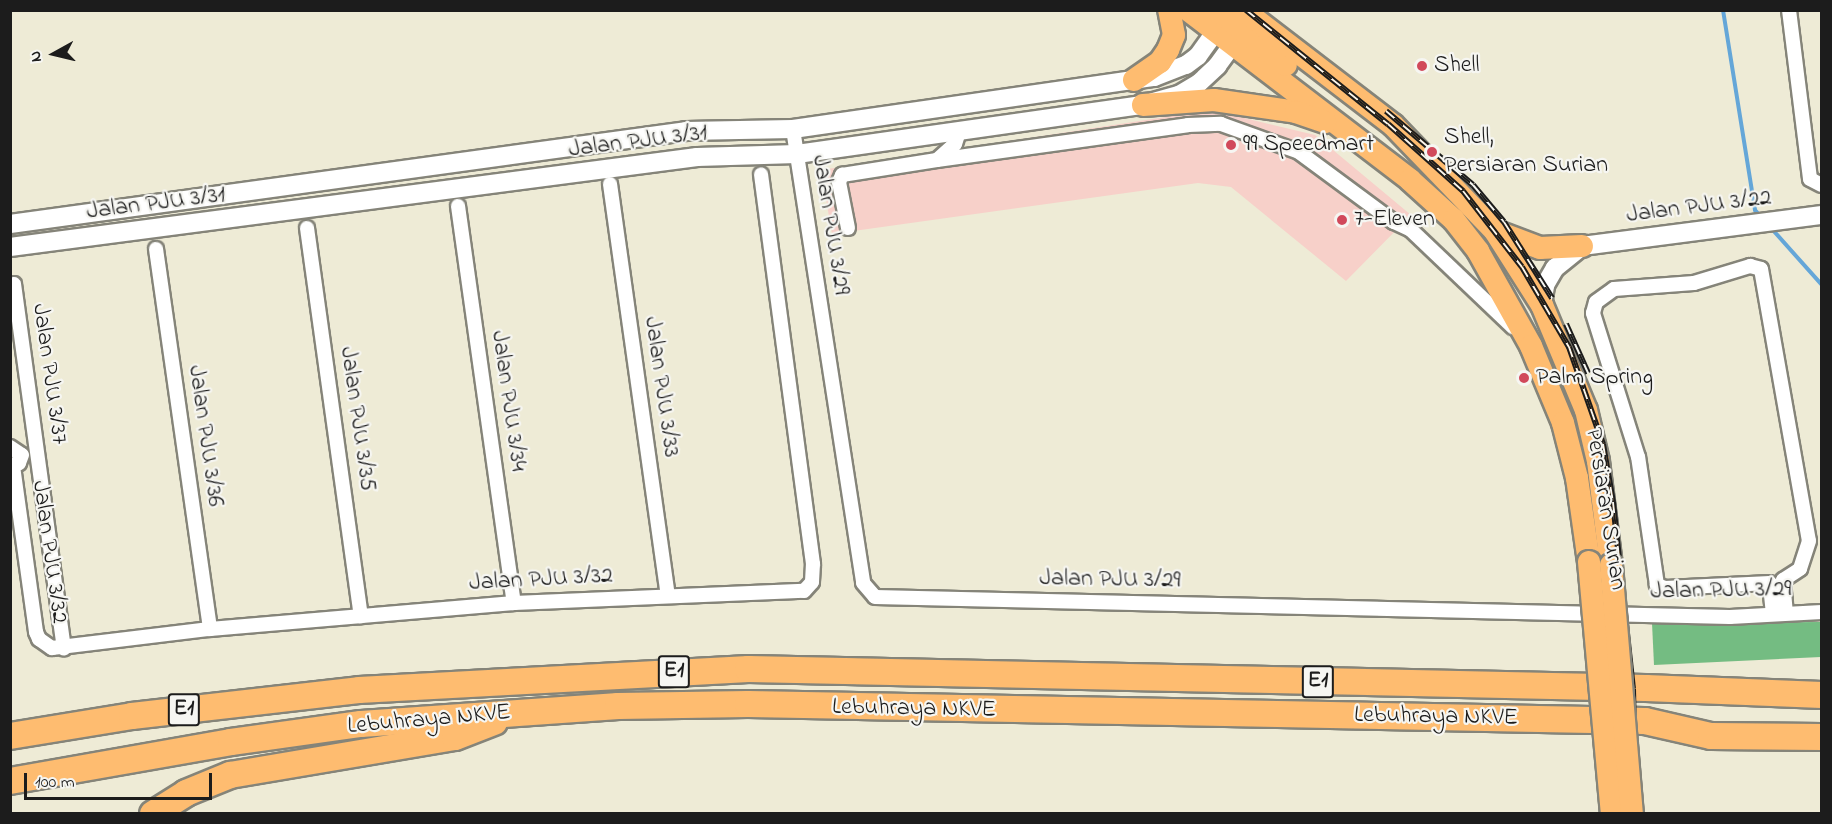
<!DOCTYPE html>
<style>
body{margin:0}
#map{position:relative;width:1832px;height:824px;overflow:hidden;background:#eeebd6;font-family:"Indie Flower",sans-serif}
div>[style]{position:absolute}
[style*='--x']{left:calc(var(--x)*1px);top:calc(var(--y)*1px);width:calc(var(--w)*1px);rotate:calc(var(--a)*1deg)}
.built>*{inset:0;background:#f7d0c9}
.forest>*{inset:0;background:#74bc82}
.stream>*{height:4px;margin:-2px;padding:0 2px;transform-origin:2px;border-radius:2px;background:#64a6d8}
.roads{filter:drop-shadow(2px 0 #858479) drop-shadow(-2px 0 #858479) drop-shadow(0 2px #858479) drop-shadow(0 -2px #858479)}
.minor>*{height:14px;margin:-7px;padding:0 7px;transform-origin:7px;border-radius:7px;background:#fff}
.tertiary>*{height:18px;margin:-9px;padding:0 9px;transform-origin:9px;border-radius:9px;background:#fff}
.primary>*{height:22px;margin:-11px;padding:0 11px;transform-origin:11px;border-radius:11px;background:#febc70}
.motorway>*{height:26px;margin:-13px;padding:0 13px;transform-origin:13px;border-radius:13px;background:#febc70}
.rail>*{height:6px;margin-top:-3px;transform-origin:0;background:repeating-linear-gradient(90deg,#f6f6f2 0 11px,#1c1c1c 0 22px);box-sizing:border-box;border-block:2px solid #1c1c1c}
.bridges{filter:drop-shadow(2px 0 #858479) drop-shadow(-2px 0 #858479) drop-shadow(0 2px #858479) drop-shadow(0 -2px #858479)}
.primary-bridge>*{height:22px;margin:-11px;padding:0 11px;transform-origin:11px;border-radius:11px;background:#febc70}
.dots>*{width:16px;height:16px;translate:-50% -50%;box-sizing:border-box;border:3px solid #f6f6f2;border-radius:50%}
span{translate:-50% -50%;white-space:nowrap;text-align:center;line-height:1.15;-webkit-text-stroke:4.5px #f6f6f2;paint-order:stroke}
.shield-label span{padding:2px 4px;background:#f6f6f2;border:2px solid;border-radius:4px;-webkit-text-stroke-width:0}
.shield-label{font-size:22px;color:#1c1c1c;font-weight:700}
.poi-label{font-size:24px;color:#1c1c1c}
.left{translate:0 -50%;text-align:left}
.street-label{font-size:24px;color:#1c1c1c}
.frame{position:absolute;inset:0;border:12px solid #1c1c1c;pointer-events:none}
.north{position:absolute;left:24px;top:24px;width:60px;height:60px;-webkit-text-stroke:4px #f6f6f2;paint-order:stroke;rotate:262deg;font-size:16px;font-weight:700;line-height:24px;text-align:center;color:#1c1c1c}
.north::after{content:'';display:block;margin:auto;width:21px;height:27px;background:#1c1c1c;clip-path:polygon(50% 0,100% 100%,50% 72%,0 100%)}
.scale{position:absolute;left:24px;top:773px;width:188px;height:27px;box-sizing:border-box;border:3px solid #1c1c1c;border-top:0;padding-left:8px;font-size:18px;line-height:21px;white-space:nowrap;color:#1c1c1c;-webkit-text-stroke:4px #f6f6f2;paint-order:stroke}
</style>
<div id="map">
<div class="built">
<div style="clip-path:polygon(1211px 110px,1315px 135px,1411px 215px,1346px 281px,1231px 187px,1198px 183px,832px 234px,821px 170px)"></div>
</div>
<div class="forest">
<div style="clip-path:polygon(1821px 622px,1821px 657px,1654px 665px,1652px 623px)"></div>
</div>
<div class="stream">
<div style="--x:1723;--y:10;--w:203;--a:80.9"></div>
<div style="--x:1755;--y:210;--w:11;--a:49"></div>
<div style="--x:1771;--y:228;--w:76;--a:48.2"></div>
</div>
<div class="roads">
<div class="minor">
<div style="--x:1789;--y:10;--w:170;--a:82.9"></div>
<div style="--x:1810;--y:179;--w:13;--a:27"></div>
<div style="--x:793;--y:129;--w:459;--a:81.2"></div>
<div style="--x:863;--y:583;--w:18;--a:49"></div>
<div style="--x:875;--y:597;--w:855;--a:1.34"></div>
<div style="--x:1730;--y:617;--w:92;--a:-3.1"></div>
<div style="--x:937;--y:160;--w:253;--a:-7.9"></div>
<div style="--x:1188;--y:125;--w:33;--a:-2"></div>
<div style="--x:1221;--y:124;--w:83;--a:19.7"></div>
<div style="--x:1299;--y:152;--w:118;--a:36.4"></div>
<div style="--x:1394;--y:222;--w:19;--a:25"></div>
<div style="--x:1411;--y:230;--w:141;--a:43.6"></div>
<div style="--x:610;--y:184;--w:415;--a:82"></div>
<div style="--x:458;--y:206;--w:401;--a:82"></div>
<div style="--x:307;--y:228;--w:392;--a:82.1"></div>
<div style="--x:848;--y:228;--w:47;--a:-101.1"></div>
<div style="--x:839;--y:182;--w:8;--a:-67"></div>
<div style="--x:842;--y:175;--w:96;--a:-9"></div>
<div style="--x:937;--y:160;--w:24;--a:-42"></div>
<div style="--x:955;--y:144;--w:13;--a:-72"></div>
<div style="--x:156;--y:249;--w:384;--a:81.9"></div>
<div style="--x:14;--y:284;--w:368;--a:82.2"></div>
<div style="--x:10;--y:447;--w:14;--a:34"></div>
<div style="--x:22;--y:455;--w:9;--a:111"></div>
<div style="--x:19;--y:463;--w:9;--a:167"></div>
<div style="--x:13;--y:466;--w:168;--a:82.1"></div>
<div style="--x:36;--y:632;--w:8;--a:67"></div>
<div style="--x:39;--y:639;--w:16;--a:35"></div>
<div style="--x:52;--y:648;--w:159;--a:-6.9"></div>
<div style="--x:210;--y:629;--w:305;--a:-4.9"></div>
<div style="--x:514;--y:603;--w:290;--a:-2.4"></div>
<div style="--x:804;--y:591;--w:12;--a:-48"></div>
<div style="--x:812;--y:582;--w:18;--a:-87"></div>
<div style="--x:813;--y:564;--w:393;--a:-97.6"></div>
<div style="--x:1773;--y:614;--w:31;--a:-96"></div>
<div style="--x:1770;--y:583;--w:105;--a:177.3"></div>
<div style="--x:1665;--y:588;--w:9;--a:-159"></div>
<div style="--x:1657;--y:585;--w:129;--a:-98.4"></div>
<div style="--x:1638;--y:457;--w:151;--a:-107.4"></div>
<div style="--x:1593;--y:313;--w:11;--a:-75"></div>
<div style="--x:1596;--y:302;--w:22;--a:-36"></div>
<div style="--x:1614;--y:289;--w:80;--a:-4.3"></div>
<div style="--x:1694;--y:283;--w:59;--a:-16.9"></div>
<div style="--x:1750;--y:266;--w:11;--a:15"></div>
<div style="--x:1761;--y:269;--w:276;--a:80"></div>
<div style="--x:1809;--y:541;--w:29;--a:108"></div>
<div style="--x:1800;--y:569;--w:20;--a:147"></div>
<div style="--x:1783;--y:580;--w:33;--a:85"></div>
</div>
<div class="tertiary">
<div style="--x:10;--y:224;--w:682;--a:-7.83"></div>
<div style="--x:686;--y:131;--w:107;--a:-1.1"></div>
<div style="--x:793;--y:129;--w:365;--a:-8.2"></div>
<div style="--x:1154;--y:77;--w:34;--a:-21"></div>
<div style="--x:1186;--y:65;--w:15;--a:-37"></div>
<div style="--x:1198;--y:56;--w:43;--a:-54.5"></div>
<div style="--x:10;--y:247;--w:693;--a:-7.46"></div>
<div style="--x:697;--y:157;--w:100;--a:-1.7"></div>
<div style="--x:797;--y:154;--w:349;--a:-8.1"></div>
<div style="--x:1143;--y:105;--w:37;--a:-16"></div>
<div style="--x:1179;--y:95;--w:23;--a:-31"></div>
<div style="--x:1199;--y:83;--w:25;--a:-43"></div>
<div style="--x:1217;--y:66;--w:39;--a:-54"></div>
<div style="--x:1542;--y:305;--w:20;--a:-81"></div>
<div style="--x:1545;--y:285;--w:20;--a:-60"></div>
<div style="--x:1555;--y:268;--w:35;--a:-39"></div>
<div style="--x:1582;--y:246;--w:242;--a:-7.4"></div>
</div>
<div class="primary">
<div style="--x:1188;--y:10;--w:280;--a:37.4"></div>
<div style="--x:1410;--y:180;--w:59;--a:42.3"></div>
<div style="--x:1454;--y:220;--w:39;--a:52"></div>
<div style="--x:1478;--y:251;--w:109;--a:60.8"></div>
<div style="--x:1531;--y:346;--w:83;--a:67.4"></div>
<div style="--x:1563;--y:423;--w:57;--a:75.7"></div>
<div style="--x:1577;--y:478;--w:85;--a:81.9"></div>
<div style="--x:1217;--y:10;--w:88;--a:38.6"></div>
<div style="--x:1243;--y:10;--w:189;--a:37.5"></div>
<div style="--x:1393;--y:125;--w:147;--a:46.1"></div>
<div style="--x:1495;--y:231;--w:88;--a:57.6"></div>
<div style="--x:1542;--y:305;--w:114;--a:67.3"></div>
<div style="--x:1586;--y:410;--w:52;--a:76.8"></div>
<div style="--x:1598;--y:461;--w:105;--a:82.9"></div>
<div style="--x:1134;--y:80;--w:32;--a:-35"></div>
<div style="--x:1160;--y:62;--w:14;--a:-56"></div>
<div style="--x:1168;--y:50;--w:16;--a:-68"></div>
<div style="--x:1174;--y:35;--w:25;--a:-101"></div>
<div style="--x:1143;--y:105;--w:71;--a:-4"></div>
<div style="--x:1214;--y:100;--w:83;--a:8.3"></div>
<div style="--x:1296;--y:112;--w:31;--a:19"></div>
<div style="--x:1495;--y:231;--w:48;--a:20.7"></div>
<div style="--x:1540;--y:248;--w:42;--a:-2.7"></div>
</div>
<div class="motorway">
<div style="--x:10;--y:736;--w:124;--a:-9.3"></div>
<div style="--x:132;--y:716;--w:228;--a:-6.5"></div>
<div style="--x:359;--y:690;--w:390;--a:-3.1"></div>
<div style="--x:748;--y:669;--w:898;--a:1.21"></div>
<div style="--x:1646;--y:688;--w:176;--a:2.3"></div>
<div style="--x:10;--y:781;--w:224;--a:-10"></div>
<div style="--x:231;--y:742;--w:131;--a:-7.9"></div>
<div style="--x:361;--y:724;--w:258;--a:-4"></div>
<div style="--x:618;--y:706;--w:130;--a:-0.9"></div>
<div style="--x:748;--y:704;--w:897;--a:1.09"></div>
<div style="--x:1645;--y:721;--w:68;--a:12.8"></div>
<div style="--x:1711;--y:736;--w:111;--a:0.5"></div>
<div style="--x:153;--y:814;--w:39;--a:-32"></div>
<div style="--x:186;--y:793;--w:48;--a:-22.2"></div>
<div style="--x:230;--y:775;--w:228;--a:-9.6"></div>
<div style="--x:455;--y:737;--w:42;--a:-21"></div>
</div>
</div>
<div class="rail">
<div style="--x:1246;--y:10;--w:182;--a:38.8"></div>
<div style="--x:1388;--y:124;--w:101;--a:41.8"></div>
<div style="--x:1463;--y:191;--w:96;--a:52.2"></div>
<div style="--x:1522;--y:267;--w:93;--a:59.6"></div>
<div style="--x:1569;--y:347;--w:103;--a:70.7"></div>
<div style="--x:1603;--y:444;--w:59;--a:80.2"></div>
<div style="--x:1613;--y:502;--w:188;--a:83.9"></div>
<div style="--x:1633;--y:689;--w:125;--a:88.6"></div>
<div style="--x:1386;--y:111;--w:114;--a:40.4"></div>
<div style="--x:1473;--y:185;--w:48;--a:50"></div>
<div style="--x:1504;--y:222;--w:90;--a:57.7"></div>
<div style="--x:1566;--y:324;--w:54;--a:65.8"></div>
</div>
<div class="bridges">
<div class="primary-bridge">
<div style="--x:1589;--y:562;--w:253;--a:84.8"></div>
<div style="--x:1611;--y:565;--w:250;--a:85.2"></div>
</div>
</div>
<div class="dots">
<div style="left:1422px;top:66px;background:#d1495b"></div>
<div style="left:1231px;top:145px;background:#d1495b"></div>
<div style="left:1432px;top:152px;background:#d1495b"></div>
<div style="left:1342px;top:220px;background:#d1495b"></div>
<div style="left:1524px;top:378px;background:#d1495b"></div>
</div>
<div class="shield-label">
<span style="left:674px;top:672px">E1</span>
<span style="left:1318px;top:682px">E1</span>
<span style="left:184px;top:710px">E1</span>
</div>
<div class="poi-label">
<span class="left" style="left:1434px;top:66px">Shell</span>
<span class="left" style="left:1444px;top:152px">Shell,<br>Persiaran Surian</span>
<span class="left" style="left:1243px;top:145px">99 Speedmart</span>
<span class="left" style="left:1354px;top:220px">7-Eleven</span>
<span class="left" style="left:1536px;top:378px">Palm Spring</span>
</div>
<div class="street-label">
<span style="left:638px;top:142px;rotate:-7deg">Jalan PJU 3/31</span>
<span style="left:156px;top:204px;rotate:-7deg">Jalan PJU 3/31</span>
<span style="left:1699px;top:207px;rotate:-7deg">Jalan PJU 3/22</span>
<span style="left:830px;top:225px;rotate:81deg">Jalan PJU 3/29</span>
<span style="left:49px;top:374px;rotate:82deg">Jalan PJU 3/37</span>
<span style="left:661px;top:387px;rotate:82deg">Jalan PJU 3/33</span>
<span style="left:508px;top:401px;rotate:82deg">Jalan PJU 3/34</span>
<span style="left:357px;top:419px;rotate:82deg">Jalan PJU 3/35</span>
<span style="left:205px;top:436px;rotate:82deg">Jalan PJU 3/36</span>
<span style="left:1605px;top:509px;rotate:81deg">Persiaran Surian</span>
<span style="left:49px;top:552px;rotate:82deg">Jalan PJU 3/32</span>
<span style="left:541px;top:580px;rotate:-3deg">Jalan PJU 3/32</span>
<span style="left:1110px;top:580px;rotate:1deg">Jalan PJU 3/29</span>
<span style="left:1721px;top:591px;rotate:-1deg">Jalan PJU 3/29</span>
<span style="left:914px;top:709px;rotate:1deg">Lebuhraya NKVE</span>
<span style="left:1436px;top:717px;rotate:1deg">Lebuhraya NKVE</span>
<span style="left:429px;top:720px;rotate:-5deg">Lebuhraya NKVE</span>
</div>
<div class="frame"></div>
<div class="north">N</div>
<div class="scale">100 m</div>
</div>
